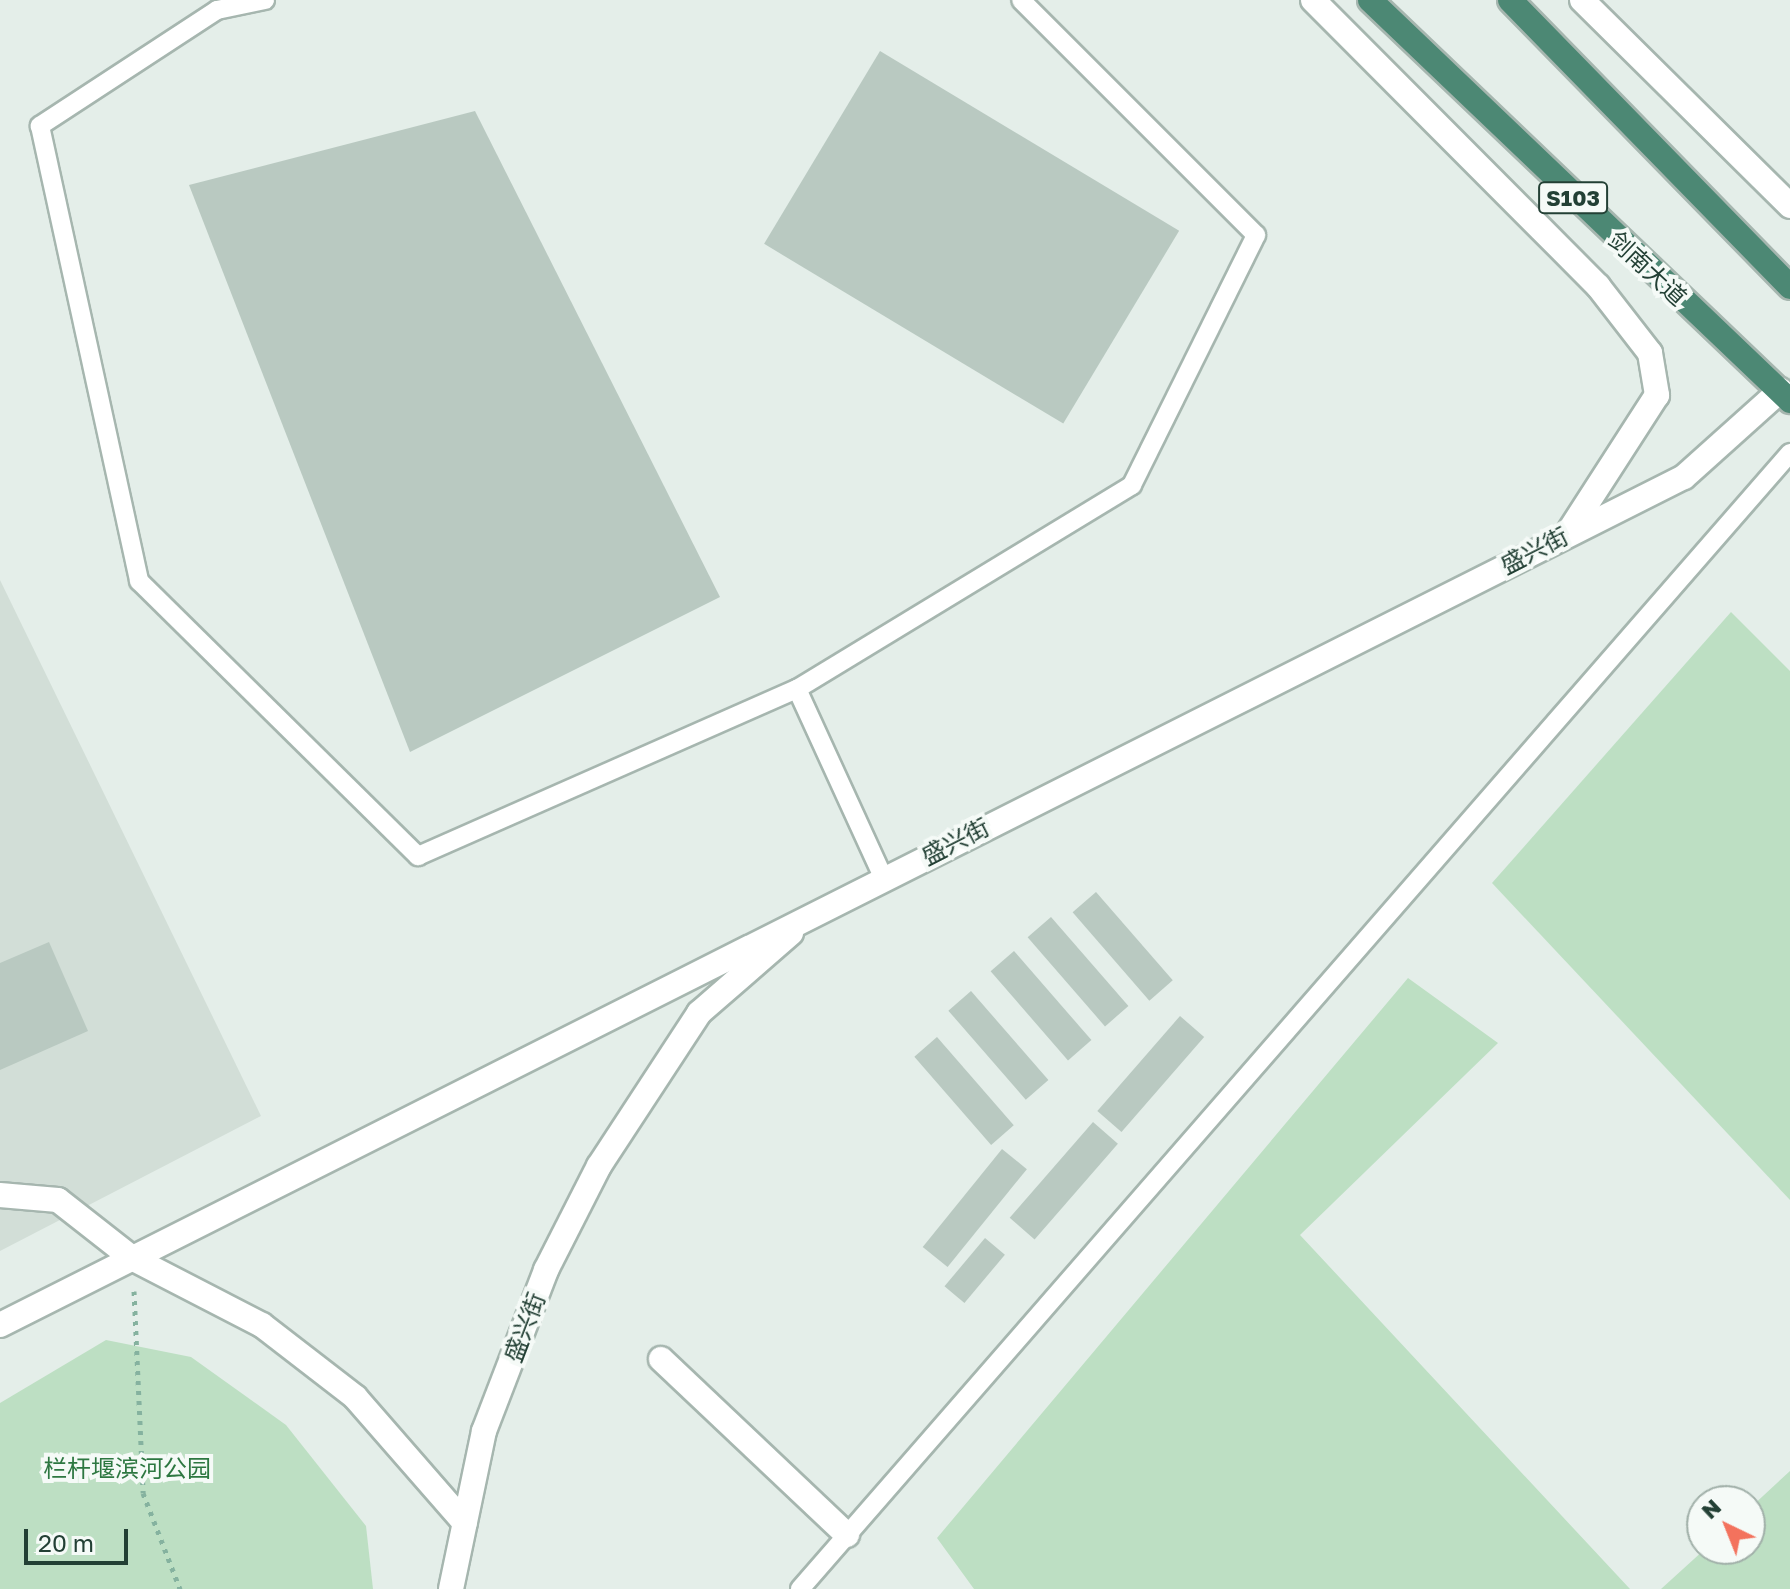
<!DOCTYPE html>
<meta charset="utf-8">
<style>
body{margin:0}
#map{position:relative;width:1790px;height:1589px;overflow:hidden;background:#e4eee9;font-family:"Golos Text","Noto Sans SC",sans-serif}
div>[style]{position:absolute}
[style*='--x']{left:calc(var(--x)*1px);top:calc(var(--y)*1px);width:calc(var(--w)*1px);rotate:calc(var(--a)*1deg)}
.built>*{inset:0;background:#d2ded7}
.green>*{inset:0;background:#bddfc3}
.building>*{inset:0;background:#b9c9c1;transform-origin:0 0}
.path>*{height:5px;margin-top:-2.5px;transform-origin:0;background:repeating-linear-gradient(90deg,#85b29f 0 4px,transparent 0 10px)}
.roads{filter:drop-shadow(2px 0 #a6b6af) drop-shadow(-2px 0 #a6b6af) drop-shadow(0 2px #a6b6af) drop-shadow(0 -2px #a6b6af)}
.service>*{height:18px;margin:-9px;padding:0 9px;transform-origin:9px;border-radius:9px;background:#fff}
.minor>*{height:24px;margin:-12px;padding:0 12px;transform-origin:12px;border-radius:12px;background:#fff}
.tertiary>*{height:24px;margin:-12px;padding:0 12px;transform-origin:12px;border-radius:12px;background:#fff}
.secondary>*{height:24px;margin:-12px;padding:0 12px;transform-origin:12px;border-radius:12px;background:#fff}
.trunk>*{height:24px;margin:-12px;padding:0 12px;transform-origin:12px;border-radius:12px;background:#4c8874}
span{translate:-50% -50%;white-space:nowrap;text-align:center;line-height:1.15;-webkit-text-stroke:8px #f5faf7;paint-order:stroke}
.shield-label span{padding:2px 6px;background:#f5faf7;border:2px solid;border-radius:6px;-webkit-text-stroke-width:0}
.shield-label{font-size:22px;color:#234035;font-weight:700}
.street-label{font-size:24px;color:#234035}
.park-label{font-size:24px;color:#2d7741}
.north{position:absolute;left:1686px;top:1485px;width:80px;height:80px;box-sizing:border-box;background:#f5faf7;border:2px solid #a1b0a9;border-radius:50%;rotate:317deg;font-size:22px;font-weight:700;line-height:32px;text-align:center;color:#234035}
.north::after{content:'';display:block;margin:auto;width:28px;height:36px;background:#f3725d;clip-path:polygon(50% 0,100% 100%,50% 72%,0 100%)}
.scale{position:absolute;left:24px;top:1529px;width:104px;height:36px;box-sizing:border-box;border:4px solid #234035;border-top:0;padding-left:10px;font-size:24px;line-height:28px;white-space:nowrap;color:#234035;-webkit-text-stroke:6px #f5faf7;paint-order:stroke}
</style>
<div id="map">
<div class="built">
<div style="clip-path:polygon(0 580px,261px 1116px,0 1251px)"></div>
</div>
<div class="green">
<div style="clip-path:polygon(1731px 612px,1790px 671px,1790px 1200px,1492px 883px)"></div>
<div style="clip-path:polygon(1408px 978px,1498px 1043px,1300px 1235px,1630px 1589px,974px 1589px,937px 1538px)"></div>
<div style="clip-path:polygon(106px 1340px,191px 1357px,286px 1425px,366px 1526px,373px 1589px,0 1589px,0 1403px)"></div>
<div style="clip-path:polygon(1790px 1471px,1790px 1589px,1661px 1589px,1705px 1549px,1750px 1549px,1750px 1508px)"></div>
</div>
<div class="building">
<div style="left:880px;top:51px;width:349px;height:225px;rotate:31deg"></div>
<div style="clip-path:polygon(475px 111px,720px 597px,410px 752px,189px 185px)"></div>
<div style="left:1096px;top:892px;width:117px;height:31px;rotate:49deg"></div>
<div style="left:1051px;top:917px;width:118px;height:31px;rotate:49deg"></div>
<div style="clip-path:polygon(49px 942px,88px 1031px,0 1070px,0 963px)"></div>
<div style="left:1014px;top:951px;width:118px;height:31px;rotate:49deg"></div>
<div style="left:971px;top:991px;width:118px;height:30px;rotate:49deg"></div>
<div style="left:1180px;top:1016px;width:32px;height:126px;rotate:41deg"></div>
<div style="left:937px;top:1037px;width:117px;height:30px;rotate:49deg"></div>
<div style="left:1093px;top:1122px;width:33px;height:127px;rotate:41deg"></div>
<div style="left:1002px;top:1149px;width:32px;height:126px;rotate:39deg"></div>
<div style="left:985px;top:1238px;width:26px;height:63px;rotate:40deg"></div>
</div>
<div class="path">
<div style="--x:134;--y:1291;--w:202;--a:87.4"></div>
<div style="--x:143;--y:1493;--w:103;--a:68.9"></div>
</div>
<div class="roads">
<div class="service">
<div style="--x:265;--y:0;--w:49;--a:168.2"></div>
<div style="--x:217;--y:10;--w:212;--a:146.8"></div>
<div style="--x:40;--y:126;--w:466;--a:77.7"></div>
<div style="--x:139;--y:581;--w:392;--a:44.6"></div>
<div style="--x:418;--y:856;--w:414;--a:-23.8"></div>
<div style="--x:797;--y:689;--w:392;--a:-31.3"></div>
<div style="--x:1132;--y:485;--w:279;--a:-63.6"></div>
<div style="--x:1256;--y:235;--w:332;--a:-135"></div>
<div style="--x:797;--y:689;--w:207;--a:65.4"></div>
<div style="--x:800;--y:1589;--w:1507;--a:-48.93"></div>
</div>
<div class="minor">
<div style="--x:1313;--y:0;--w:404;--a:45.1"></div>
<div style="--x:1598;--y:286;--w:85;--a:52.2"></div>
<div style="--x:1650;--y:353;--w:43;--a:80.5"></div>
<div style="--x:1657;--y:395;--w:164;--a:122.8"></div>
<div style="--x:0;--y:1195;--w:58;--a:4.9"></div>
<div style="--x:58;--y:1200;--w:94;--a:38.1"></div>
<div style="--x:132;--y:1258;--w:146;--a:27.3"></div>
<div style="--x:262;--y:1325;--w:118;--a:37.7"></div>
<div style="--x:355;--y:1397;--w:167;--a:48.9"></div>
<div style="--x:661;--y:1359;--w:256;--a:43.4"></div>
<div style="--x:451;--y:1589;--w:161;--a:-78.2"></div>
<div style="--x:484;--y:1431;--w:173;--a:-68.9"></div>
<div style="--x:546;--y:1270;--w:117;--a:-63"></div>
<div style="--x:599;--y:1166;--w:183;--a:-56.8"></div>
<div style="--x:699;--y:1013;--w:122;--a:-41"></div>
</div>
<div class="tertiary">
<div style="--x:0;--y:1325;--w:1885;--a:-26.73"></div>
<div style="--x:1684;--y:477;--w:130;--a:-41.9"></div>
</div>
<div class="secondary">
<div style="--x:1582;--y:0;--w:293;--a:44.7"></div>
</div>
<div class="trunk">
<div style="--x:1370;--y:0;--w:581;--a:43.67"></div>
<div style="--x:1510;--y:0;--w:401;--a:45.7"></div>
</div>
</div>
<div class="shield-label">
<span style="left:1573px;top:198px">S103</span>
</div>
<div class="street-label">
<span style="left:1648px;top:268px;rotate:43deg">剑南大道</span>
<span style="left:1534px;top:550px;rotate:-27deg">盛兴街</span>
<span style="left:955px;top:841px;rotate:-27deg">盛兴街</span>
<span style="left:524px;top:1327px;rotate:-69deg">盛兴街</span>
</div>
<div class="park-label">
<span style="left:127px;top:1468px">栏杆堰滨河公园</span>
</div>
<div class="north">N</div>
<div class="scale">20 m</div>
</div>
